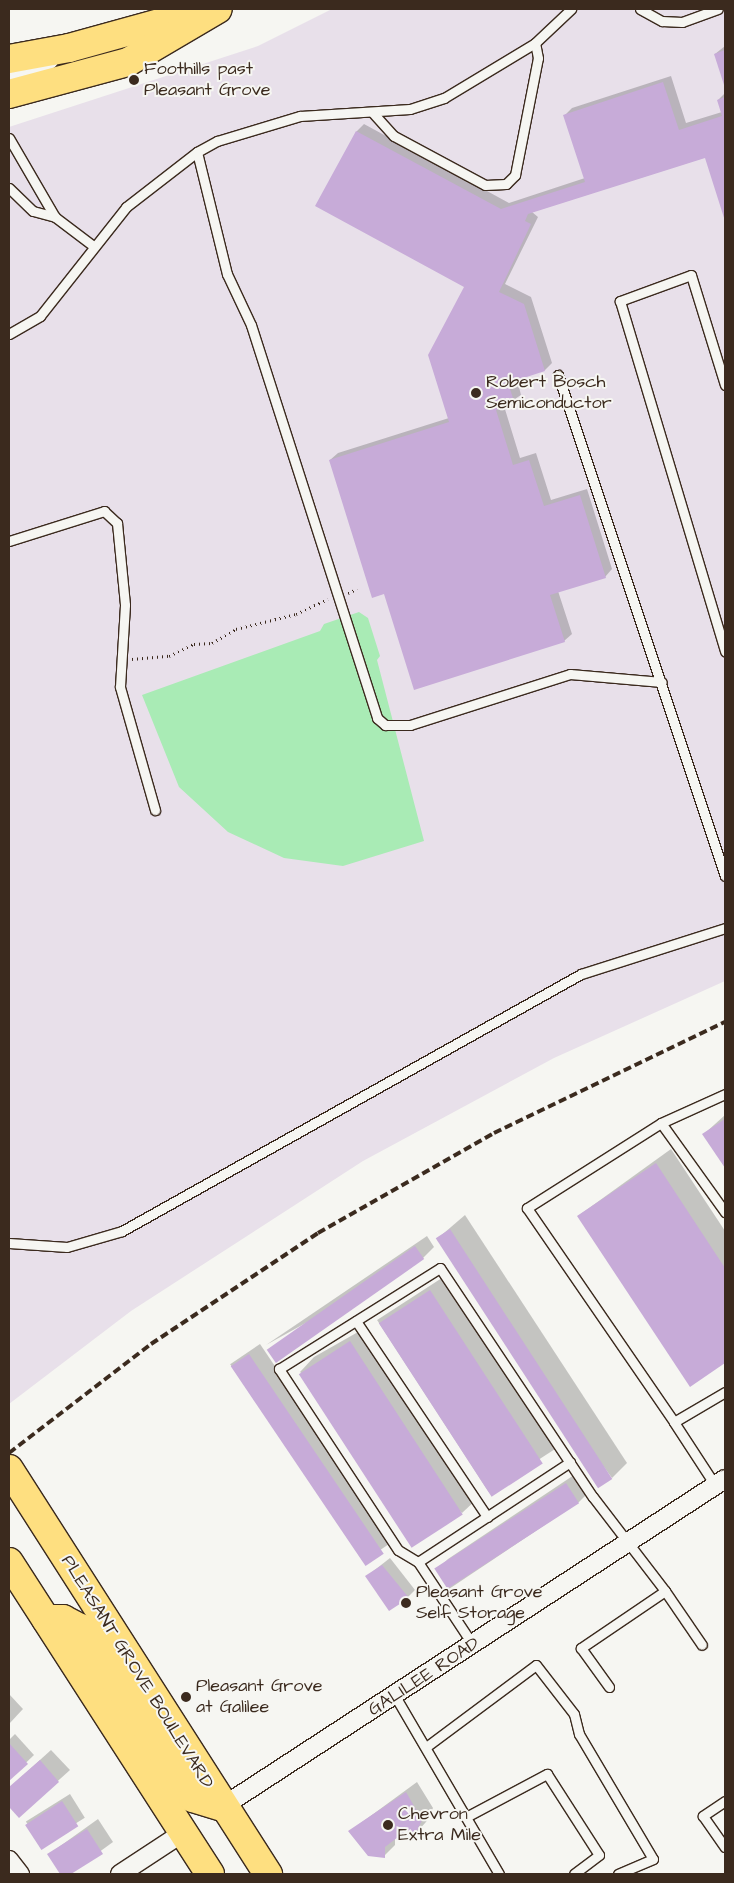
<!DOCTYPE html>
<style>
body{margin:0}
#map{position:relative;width:734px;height:1883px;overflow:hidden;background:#f6f6f2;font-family:"Architects Daughter",sans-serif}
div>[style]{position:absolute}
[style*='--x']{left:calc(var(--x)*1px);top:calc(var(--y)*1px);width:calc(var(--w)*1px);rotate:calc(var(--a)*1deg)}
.built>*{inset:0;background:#e8e0ea}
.green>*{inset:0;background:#a9ebb5}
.shadow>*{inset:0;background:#0003;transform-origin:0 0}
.building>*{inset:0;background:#c7abd8;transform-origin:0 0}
.path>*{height:3px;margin-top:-1.5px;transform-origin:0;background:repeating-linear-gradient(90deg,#3b2a1e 0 1px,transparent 0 5px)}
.roads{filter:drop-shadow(1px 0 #3b2a1e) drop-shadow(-1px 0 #3b2a1e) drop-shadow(0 1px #3b2a1e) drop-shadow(0 -1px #3b2a1e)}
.lane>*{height:9px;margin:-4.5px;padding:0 4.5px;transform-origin:4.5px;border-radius:4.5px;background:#f6f6f2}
.street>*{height:18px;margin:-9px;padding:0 9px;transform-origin:9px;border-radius:9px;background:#f6f6f2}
.secondary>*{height:24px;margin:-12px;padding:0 12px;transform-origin:12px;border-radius:12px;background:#f6f6f2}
.primary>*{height:28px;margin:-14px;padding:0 14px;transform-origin:14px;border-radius:14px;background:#fedf80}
.rail>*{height:4px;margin-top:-2px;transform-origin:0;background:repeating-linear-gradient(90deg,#3b2a1e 0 8px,transparent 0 12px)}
.dots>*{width:14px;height:14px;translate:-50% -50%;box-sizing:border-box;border:2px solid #f6f6f2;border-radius:50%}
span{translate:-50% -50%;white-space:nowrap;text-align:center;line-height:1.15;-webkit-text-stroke:4px #f6f6f2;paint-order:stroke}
.poi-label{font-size:18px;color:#3b2a1e}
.left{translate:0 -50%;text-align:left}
.street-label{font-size:18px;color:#3b2a1e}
.frame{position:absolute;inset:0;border:10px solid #3b2a1e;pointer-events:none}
</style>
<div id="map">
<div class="built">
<div style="clip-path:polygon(332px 9px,725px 9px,725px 981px,554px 1058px,363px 1161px,131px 1311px,9px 1404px,9px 127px,258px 46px)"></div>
</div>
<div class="green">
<div style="clip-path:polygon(359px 612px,368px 618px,380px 656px,377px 660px,424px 841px,343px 866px,284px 858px,228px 832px,179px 787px,142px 695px,320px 631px,324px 624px)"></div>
</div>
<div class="shadow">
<div style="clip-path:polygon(725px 46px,725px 85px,715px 54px)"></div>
<div style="clip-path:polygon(671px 76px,686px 123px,722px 112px,718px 100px,725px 93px,725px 218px,706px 157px,532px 212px,538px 217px,505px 284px,531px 297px,552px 363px,545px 370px,517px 379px,521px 395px,504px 406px,520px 458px,536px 453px,551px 500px,587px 489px,612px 569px,605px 577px,558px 591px,572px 634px,564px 641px,385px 593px,330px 460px,338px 453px,449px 418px,466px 287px,317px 206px,357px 131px,364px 124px,509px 203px,585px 178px,565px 115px,572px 108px)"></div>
<div style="clip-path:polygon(725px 1115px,725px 1166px,704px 1134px)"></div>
<div style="clip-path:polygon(671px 1149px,725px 1231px,725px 1362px,690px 1385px,578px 1216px)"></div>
<div style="clip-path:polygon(465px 1215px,627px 1463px,612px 1478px,437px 1239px)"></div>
<div style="clip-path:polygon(427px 1236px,434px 1247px,423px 1258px,266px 1345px)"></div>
<div style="left:445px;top:1276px;width:205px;height:81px;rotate:57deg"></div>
<div style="clip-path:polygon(365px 1328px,477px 1499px,462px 1513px,300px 1372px,314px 1357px)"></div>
<div style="left:260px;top:1344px;width:238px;height:36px;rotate:56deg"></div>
<div style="clip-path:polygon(577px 1473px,590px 1491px,579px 1502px,449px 1589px,437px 1570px,448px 1559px)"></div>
<div style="clip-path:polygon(390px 1558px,415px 1590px,408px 1597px,367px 1576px)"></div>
<div style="clip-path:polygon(9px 1694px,23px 1709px,9px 1724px)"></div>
<div style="clip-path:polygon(15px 1734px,34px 1755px,9px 1779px,9px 1740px)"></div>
<div style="clip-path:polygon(51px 1750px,70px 1770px,19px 1816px,9px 1805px,9px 1788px)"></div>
<div style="clip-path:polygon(417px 1782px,433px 1808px,426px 1822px,415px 1834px,406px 1829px,395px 1838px,395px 1845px,384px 1856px,350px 1831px)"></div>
<div style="left:70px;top:1794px;width:28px;height:52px;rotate:58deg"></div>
<div style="clip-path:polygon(98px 1819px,113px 1842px,69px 1874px,61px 1874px,49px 1854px)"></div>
</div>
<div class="building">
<div style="clip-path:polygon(725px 50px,725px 88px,714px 54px)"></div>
<div style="clip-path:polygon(663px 82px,679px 130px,722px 116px,717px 100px,725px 97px,725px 221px,705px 158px,528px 214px,525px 221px,531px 224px,499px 292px,524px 304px,545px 371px,508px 383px,515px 404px,496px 410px,513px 465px,529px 460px,544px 506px,580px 495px,606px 578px,550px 595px,565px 642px,414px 690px,384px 594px,372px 598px,329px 460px,449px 422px,428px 355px,464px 287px,315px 206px,356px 131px,501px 209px,585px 182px,563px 115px)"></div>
<div style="clip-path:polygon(725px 1119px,725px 1168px,702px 1134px)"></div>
<div style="clip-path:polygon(656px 1163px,725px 1268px,725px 1363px,690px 1387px,577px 1216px)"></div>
<div style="left:450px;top:1229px;width:298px;height:17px;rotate:57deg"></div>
<div style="left:415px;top:1246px;width:16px;height:181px;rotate:55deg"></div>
<div style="left:430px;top:1290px;width:207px;height:61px;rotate:57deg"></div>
<div style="left:350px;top:1341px;width:207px;height:61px;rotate:57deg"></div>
<div style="left:249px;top:1354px;width:241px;height:22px;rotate:56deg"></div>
<div style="left:566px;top:1483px;width:24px;height:157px;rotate:57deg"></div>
<div style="clip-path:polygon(382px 1565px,409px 1598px,389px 1611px,365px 1576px)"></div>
<div style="clip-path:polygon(9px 1743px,28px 1764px,9px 1781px)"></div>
<div style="clip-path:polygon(40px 1760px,59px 1782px,19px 1818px,9px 1807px,9px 1787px)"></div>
<div style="clip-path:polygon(406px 1792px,422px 1820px,415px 1835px,406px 1831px,385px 1847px,385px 1858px,368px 1856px,348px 1831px)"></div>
<div style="left:62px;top:1801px;width:30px;height:44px;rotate:57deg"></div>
<div style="clip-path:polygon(87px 1829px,103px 1854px,71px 1874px,60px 1874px,47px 1854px)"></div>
</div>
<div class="path">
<div style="--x:348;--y:593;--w:10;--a:-24"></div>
<div style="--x:132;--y:659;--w:37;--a:-5"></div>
<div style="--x:169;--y:656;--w:28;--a:-26"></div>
<div style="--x:194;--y:644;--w:18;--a:-3"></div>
<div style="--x:212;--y:643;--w:28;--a:-30"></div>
<div style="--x:236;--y:629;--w:62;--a:-14"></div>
<div style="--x:296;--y:614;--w:35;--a:-25"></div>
</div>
<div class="roads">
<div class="lane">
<div style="--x:640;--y:9;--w:25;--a:29"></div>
<div style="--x:662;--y:21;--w:20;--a:3"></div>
<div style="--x:682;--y:22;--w:38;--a:-20"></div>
<div style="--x:373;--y:113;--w:31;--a:48"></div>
<div style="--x:394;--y:136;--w:103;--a:28.3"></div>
<div style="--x:485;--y:185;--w:21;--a:-3"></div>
<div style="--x:506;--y:184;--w:13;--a:-45"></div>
<div style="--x:515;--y:175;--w:119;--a:-78.9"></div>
<div style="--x:538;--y:58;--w:15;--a:-101"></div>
<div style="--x:9;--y:138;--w:91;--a:59.8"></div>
<div style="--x:197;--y:152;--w:126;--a:76.2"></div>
<div style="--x:227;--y:274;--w:56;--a:64.8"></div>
<div style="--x:251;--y:325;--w:413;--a:72.2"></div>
<div style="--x:377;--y:718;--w:11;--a:41"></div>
<div style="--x:385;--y:725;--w:25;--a:0"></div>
<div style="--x:410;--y:725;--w:168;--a:-17.7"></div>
<div style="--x:570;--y:674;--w:92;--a:5"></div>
<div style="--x:9;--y:188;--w:33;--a:44"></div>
<div style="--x:33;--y:211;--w:23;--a:15"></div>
<div style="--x:55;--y:217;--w:46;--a:37.1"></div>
<div style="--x:9;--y:334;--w:36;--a:-30"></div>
<div style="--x:40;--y:316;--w:139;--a:-51.7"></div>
<div style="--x:126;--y:207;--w:90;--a:-37.8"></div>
<div style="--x:197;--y:152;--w:23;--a:-29"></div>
<div style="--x:217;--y:141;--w:87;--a:-16.8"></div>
<div style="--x:300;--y:116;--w:110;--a:-3.6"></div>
<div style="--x:410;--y:109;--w:36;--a:-18"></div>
<div style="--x:444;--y:98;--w:106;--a:-31.1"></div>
<div style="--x:535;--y:43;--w:50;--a:-43.4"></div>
<div style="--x:558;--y:375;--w:528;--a:71.57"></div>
<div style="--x:725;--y:385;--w:115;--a:-107.2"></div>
<div style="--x:691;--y:275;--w:76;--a:159.9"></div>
<div style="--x:620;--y:301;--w:366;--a:73.3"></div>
<div style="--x:9;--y:541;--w:100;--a:-17.5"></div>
<div style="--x:104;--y:511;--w:18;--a:43"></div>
<div style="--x:117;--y:523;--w:82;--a:84.4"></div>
<div style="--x:125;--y:605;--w:82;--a:93.5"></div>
<div style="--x:120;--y:687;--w:128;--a:74.1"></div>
<div style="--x:725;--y:1094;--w:70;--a:155.6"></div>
<div style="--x:661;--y:1123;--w:110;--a:54.3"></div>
<div style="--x:661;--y:1123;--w:159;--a:147.6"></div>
<div style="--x:527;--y:1208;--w:260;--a:55.5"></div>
<div style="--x:9;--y:1243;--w:58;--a:3.9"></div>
<div style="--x:67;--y:1247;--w:57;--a:-16.2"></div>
<div style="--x:122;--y:1231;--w:526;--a:-29.25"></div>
<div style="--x:581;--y:974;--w:151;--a:-17.7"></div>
<div style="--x:356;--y:1321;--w:236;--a:56.2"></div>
<div style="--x:715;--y:1485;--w:75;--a:-123.1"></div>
<div style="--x:674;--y:1422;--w:59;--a:-30.5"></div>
<div style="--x:418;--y:1562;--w:182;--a:-33.3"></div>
<div style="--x:665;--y:1591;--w:65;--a:55.6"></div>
<div style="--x:473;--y:1645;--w:100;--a:-123.5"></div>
<div style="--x:418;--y:1562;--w:23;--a:-149"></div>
<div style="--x:398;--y:1550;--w:217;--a:-123.3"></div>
<div style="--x:279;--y:1369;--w:190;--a:-32.1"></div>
<div style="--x:440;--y:1268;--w:275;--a:56.3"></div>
<div style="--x:593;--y:1497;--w:118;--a:52.5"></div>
<div style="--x:665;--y:1591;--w:102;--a:145.8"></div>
<div style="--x:581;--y:1648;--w:48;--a:54.3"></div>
<div style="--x:395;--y:1696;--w:206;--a:59.7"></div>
<div style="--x:426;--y:1747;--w:137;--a:-36.7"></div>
<div style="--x:536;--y:1665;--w:62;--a:52.2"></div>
<div style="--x:574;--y:1714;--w:21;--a:76"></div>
<div style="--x:579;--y:1734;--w:145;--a:59.4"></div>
<div style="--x:653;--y:1859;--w:38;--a:157"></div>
<div style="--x:725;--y:1801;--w:27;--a:146"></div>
<div style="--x:703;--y:1816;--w:38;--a:55"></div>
<div style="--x:466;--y:1817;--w:92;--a:-28"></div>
<div style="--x:547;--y:1774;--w:96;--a:57.3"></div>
<div style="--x:599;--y:1855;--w:31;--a:143"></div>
</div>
<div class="street">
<div style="--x:222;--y:1807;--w:600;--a:-33.11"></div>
<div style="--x:9;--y:1860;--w:18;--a:52"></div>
<div style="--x:120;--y:1874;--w:77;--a:-33.3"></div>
</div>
<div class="secondary">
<div style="--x:9;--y:76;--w:42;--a:-25.3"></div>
</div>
<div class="primary">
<div style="--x:9;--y:59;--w:61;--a:-10.4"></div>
<div style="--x:69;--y:48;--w:123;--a:-15.5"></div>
<div style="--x:9;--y:94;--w:123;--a:-15.1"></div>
<div style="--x:128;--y:62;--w:104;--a:-30.5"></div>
<div style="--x:9;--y:1469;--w:481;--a:57.4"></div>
<div style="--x:9;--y:1562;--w:371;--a:57.2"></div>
<div style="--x:46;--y:1619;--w:17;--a:0"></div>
<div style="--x:63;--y:1619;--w:19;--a:28"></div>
<div style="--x:80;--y:1628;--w:204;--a:56.4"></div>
<div style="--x:193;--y:1798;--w:30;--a:17"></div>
</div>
</div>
<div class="rail">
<div style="--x:9;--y:1453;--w:179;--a:-37.5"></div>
<div style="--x:151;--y:1344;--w:201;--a:-33.6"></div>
<div style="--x:318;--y:1233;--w:202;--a:-29.6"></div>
<div style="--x:494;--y:1133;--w:256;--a:-25.7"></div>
</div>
<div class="dots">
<div style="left:134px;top:80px;background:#3b2a1e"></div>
<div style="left:476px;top:393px;background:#3b2a1e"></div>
<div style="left:406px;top:1603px;background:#3b2a1e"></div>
<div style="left:186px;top:1697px;background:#3b2a1e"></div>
<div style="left:388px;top:1825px;background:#3b2a1e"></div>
</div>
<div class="poi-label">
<span class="left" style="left:144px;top:80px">Foothills past<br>Pleasant Grove</span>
<span class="left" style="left:486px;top:393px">Robert Bosch<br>Semiconductor</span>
<span class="left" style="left:416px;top:1603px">Pleasant Grove<br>Self Storage</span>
<span class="left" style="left:196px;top:1697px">Pleasant Grove<br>at Galilee</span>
<span class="left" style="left:398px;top:1825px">Chevron<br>Extra Mile</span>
</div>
<div class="street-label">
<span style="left:137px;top:1672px;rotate:58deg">PLEASANT GROVE BOULEVARD</span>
<span style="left:424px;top:1677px;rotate:-33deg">GALILEE ROAD</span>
</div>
<div class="frame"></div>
</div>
